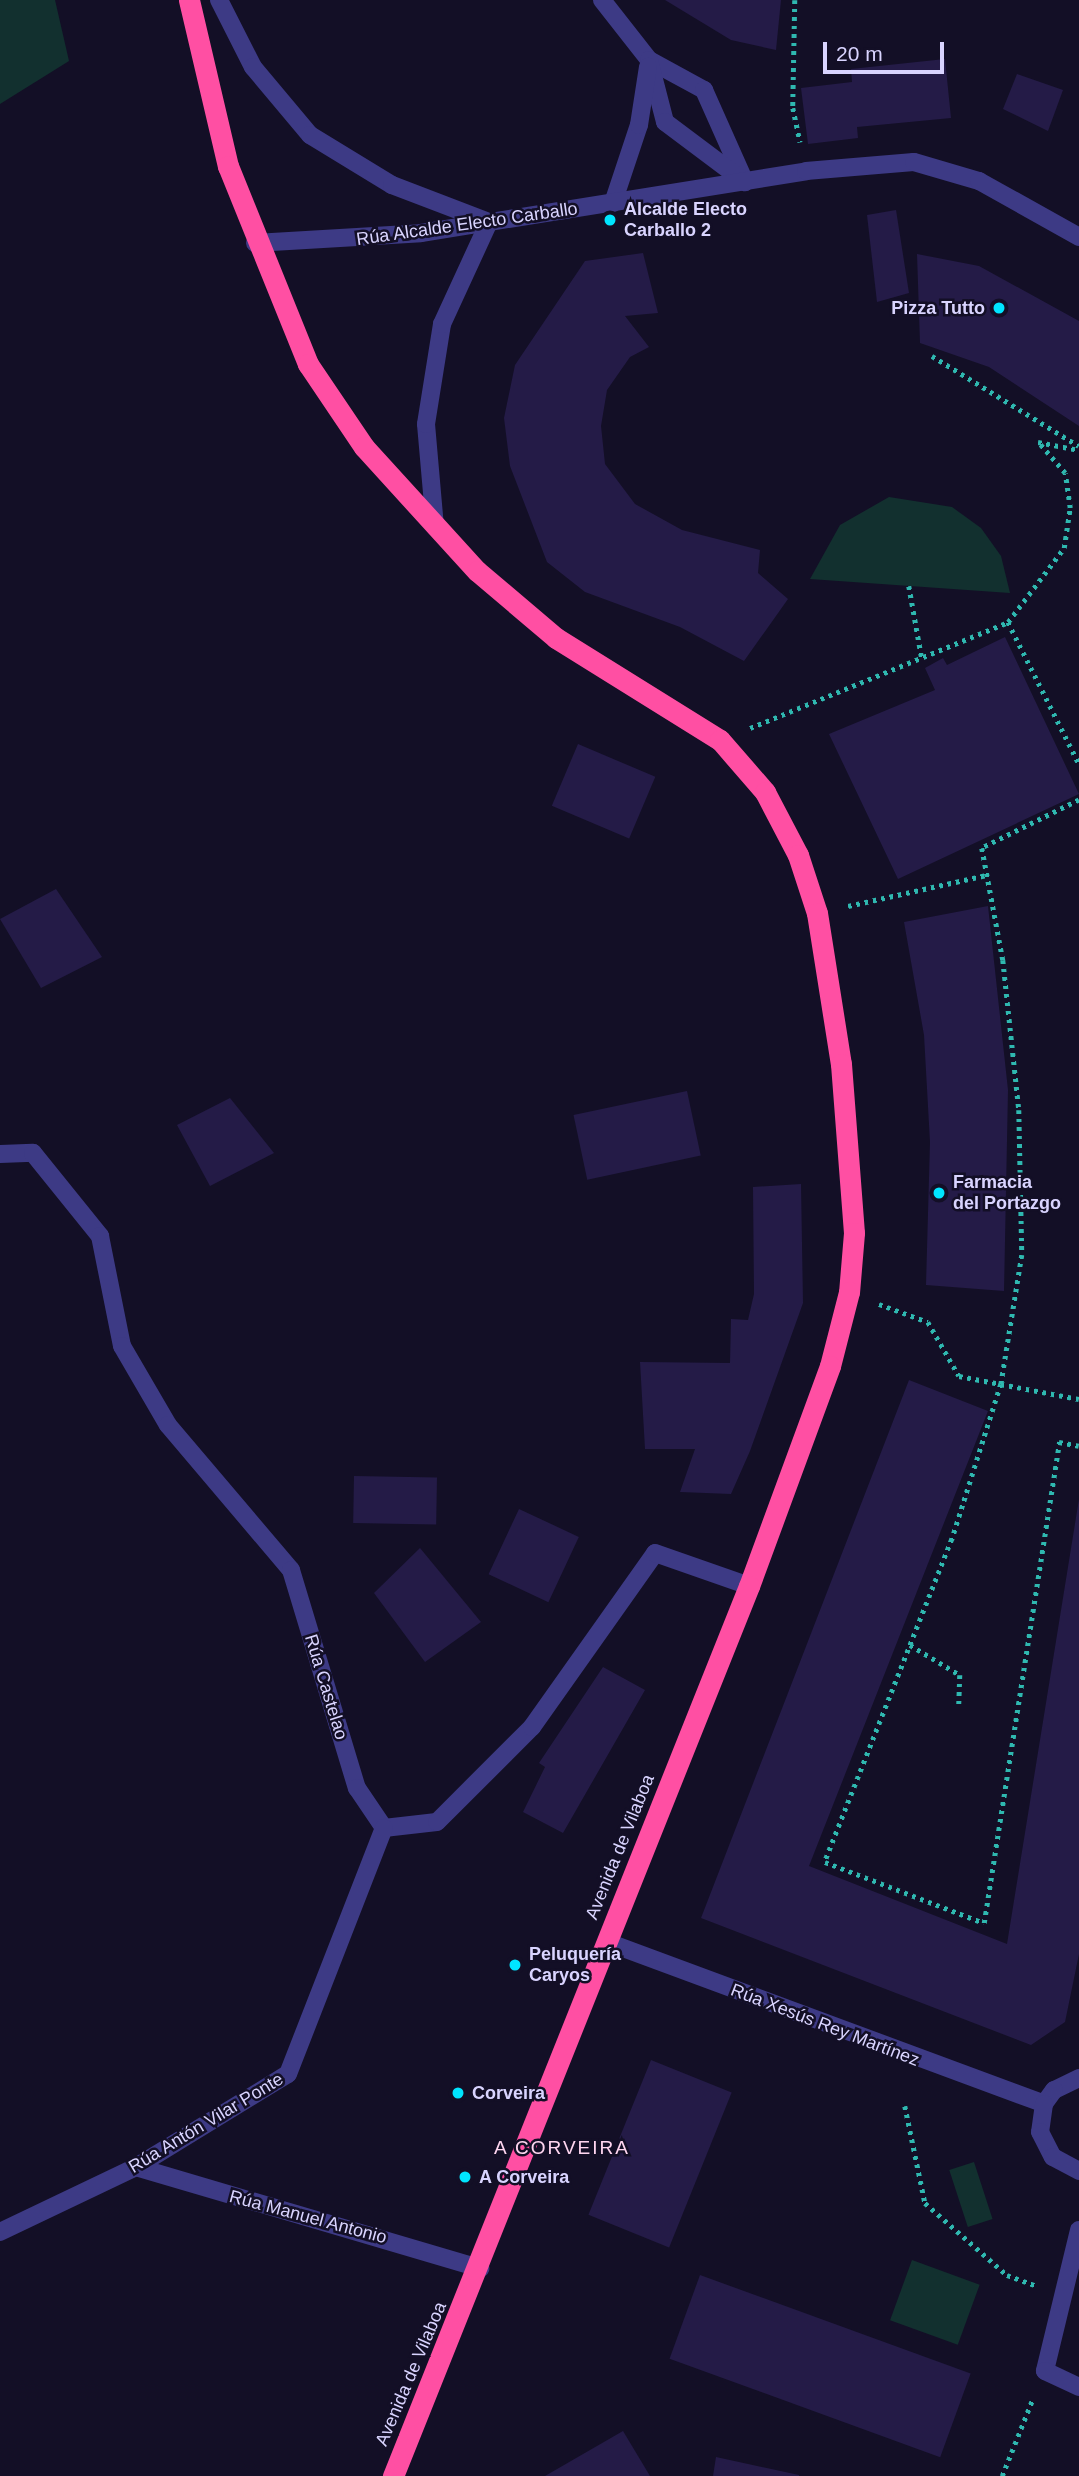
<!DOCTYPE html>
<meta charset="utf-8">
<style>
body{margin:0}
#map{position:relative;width:1079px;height:2476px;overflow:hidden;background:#130f26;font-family:Arial,sans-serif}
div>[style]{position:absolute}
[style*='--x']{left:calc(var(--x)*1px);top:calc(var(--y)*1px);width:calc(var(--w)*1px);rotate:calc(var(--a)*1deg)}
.green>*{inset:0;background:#12302f;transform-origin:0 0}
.building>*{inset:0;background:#241b47;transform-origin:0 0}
.path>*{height:4.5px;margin-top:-2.25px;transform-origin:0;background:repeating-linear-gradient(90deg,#2fb8b0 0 3.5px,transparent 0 8.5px)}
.minor>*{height:18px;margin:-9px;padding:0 9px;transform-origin:9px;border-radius:9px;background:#3d3a85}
.highway>*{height:21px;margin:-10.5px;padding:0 10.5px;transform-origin:10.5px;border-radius:10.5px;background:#ff4fa3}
.dots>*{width:19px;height:19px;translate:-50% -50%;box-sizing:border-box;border:4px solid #130f26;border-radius:50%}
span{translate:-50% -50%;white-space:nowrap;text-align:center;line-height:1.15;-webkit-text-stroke:5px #130f26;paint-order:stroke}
.poi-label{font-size:18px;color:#d9d4ff;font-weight:700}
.left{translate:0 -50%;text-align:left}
.right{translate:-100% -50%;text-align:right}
.street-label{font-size:18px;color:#d9d4ff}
.neighbourhood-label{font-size:19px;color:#ffd6f0;letter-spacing:2px}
.scale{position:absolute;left:823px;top:42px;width:121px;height:32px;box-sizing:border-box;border:4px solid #d9d4ff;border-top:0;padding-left:9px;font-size:21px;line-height:24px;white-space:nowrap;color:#d9d4ff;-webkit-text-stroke:5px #130f26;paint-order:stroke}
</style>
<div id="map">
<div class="green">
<div style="clip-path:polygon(0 0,55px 0,69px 61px,0 104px)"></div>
<div style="clip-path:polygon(889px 497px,952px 507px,981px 528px,1001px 556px,1010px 593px,810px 579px,840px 525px)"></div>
<div style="left:974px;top:2162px;width:60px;height:26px;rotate:72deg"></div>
<div style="left:912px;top:2260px;width:72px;height:64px;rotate:20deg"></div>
</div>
<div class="building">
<div style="clip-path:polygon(665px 0,781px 0,776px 50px,731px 40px)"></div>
<div style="clip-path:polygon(945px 59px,951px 118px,857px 127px,858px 138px,808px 144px,801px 88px,852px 82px,851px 69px)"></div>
<div style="clip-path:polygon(1017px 74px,1063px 90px,1048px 131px,1003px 109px)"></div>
<div style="clip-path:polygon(896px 210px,909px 293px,877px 302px,867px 215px)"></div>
<div style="clip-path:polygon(643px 253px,658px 313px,625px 316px,649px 347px,630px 357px,607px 390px,601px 426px,605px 464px,635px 504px,682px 530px,760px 550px,758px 573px,788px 599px,744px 661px,680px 627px,585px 592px,547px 562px,510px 466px,504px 418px,515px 365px,585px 261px)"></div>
<div style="clip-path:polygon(917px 254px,979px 266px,1079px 321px,1079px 426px,989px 367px,920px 343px)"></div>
<div style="clip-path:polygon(1005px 637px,1079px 794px,898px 879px,829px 734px,935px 690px,925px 668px,943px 658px,947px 665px)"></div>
<div style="left:578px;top:744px;width:84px;height:67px;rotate:23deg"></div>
<div style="clip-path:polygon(56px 889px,102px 957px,41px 988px,0 919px)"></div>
<div style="clip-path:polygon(988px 906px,1008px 1090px,1004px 1291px,926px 1285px,930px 1142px,924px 1035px,904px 922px)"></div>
<div style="left:687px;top:1091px;width:66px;height:116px;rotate:78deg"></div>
<div style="clip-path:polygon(230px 1098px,274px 1153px,210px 1186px,177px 1125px)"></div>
<div style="clip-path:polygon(801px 1184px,803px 1303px,750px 1451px,731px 1494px,680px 1492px,695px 1449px,645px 1449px,640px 1362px,730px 1363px,731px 1319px,748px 1320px,754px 1294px,753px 1187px)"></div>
<div style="clip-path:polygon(909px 1380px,988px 1411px,809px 1866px,1007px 1944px,1079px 1499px,1079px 1954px,1065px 2022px,1031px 2045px,701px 1918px)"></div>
<div style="left:354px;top:1476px;width:83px;height:47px;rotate:1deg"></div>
<div style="left:519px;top:1509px;width:66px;height:72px;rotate:25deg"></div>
<div style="clip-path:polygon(420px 1548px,481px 1622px,425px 1662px,374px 1593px)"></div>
<div style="clip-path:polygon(603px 1667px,645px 1690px,563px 1833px,523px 1812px,545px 1767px,539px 1763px)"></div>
<div style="left:651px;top:2060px;width:87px;height:167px;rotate:22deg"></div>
<div style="left:700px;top:2275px;width:288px;height:89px;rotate:20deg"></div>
<div style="clip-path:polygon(623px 2431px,650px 2476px,545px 2476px)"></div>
<div style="clip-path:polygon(716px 2457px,799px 2475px,799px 2476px,713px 2476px)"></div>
</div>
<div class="path">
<div style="--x:795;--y:0;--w:108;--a:91.1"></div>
<div style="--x:793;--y:108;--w:35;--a:78"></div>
<div style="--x:932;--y:356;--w:172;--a:31.5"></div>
<div style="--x:909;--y:586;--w:74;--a:79.9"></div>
<div style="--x:1008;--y:622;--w:93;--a:-52.9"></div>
<div style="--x:1064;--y:548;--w:40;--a:-81.5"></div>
<div style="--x:1070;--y:508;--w:35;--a:-98"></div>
<div style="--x:1065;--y:473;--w:41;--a:-131.1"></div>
<div style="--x:1038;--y:442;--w:42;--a:11"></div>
<div style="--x:750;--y:728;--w:279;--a:-22.3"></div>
<div style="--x:1008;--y:622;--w:159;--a:63.4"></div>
<div style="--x:1079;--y:800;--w:108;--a:153.7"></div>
<div style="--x:982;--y:848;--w:114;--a:79.4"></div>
<div style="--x:1003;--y:960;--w:151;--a:83.9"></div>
<div style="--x:1019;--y:1110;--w:145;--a:88.8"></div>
<div style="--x:1022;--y:1255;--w:131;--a:99.2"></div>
<div style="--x:1001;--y:1384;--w:163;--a:107.5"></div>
<div style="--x:952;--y:1539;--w:347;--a:111.5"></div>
<div style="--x:825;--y:1862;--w:170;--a:21"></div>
<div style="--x:984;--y:1923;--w:487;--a:-81.1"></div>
<div style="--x:1059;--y:1442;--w:20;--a:11"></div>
<div style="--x:848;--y:906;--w:142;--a:-12.6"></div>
<div style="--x:879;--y:1304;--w:52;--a:20.2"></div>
<div style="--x:928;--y:1322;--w:62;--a:60.1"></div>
<div style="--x:959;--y:1376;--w:122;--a:10.9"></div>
<div style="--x:910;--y:1645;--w:58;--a:31"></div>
<div style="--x:960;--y:1675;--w:30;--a:92"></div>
<div style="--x:905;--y:2106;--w:99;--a:78.3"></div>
<div style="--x:925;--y:2203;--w:109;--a:41.3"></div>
<div style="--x:1007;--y:2275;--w:33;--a:20"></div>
<div style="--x:1002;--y:2476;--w:84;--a:-68.3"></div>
</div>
<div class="minor">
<div style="--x:219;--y:0;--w:75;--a:63.1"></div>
<div style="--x:253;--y:67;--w:89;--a:50"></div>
<div style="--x:310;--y:135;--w:96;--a:31.4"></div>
<div style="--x:392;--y:185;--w:104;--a:20.9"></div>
<div style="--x:602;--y:0;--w:76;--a:51.9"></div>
<div style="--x:649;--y:60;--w:63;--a:28.6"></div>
<div style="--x:704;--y:90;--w:101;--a:66"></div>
<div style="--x:649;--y:60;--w:64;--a:75.5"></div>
<div style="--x:665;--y:122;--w:100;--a:36.9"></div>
<div style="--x:613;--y:203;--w:82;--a:-71.6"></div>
<div style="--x:639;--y:125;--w:59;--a:-81.2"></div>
<div style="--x:255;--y:243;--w:166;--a:-3.4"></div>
<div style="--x:421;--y:233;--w:390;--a:-9.1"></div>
<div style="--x:806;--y:171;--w:108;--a:-4.8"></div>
<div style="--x:914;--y:162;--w:68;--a:16.3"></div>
<div style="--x:979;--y:181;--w:115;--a:29.2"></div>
<div style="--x:435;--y:527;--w:103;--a:-95"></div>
<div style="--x:426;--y:424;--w:101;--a:-80.9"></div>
<div style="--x:442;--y:324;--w:112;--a:-65.3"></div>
<div style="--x:0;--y:1154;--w:33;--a:-2"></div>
<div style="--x:33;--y:1153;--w:107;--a:51.1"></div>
<div style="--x:100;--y:1236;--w:112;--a:78.7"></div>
<div style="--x:122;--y:1346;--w:91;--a:59.8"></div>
<div style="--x:168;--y:1425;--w:190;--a:49.7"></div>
<div style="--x:291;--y:1570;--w:228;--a:73.2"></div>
<div style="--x:357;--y:1788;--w:48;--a:56"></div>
<div style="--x:384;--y:1828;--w:53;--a:-6.5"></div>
<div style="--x:437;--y:1822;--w:134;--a:-45"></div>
<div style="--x:532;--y:1727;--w:213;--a:-54.7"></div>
<div style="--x:655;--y:1553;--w:100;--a:19.3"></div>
<div style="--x:607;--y:1942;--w:466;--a:20.3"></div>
<div style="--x:1079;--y:2078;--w:28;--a:154"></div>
<div style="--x:1054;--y:2090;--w:17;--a:126"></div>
<div style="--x:1044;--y:2104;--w:28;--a:98"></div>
<div style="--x:1040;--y:2132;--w:28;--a:63"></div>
<div style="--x:1053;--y:2157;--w:30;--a:28"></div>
<div style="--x:136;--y:2167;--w:359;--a:16.4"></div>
<div style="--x:1079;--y:2230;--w:145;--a:103.6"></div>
<div style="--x:1045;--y:2371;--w:38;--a:25"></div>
<div style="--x:0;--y:2232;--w:151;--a:-25.5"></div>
<div style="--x:136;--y:2167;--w:178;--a:-31.5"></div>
<div style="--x:288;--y:2074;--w:264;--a:-68.7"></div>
</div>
<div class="highway">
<div style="--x:189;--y:0;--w:171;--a:76.8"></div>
<div style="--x:228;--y:166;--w:214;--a:68"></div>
<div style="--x:308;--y:364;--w:100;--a:56"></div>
<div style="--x:364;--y:447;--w:168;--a:47.7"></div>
<div style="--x:477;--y:571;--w:104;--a:40.3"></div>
<div style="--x:556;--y:638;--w:193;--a:31.9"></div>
<div style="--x:720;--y:740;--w:69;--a:49.1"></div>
<div style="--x:765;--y:792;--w:71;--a:62.4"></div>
<div style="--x:798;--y:855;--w:61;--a:71.9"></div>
<div style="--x:817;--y:913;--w:153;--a:81"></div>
<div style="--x:841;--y:1064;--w:169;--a:85.6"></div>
<div style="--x:854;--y:1233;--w:59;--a:94.8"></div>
<div style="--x:849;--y:1292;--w:76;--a:104.4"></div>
<div style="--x:830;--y:1366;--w:234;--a:110.2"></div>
<div style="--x:749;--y:1586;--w:959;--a:111.8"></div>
</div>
<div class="dots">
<div style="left:610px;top:220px;background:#00e5ff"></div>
<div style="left:999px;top:308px;background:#00e5ff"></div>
<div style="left:939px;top:1193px;background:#00e5ff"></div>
<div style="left:515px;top:1965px;background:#00e5ff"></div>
<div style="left:458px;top:2093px;background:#00e5ff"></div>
<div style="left:465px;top:2177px;background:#00e5ff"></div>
</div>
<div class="poi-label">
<span class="left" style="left:624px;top:220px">Alcalde Electo<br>Carballo 2</span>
<span class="right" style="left:985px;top:308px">Pizza Tutto</span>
<span class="left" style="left:953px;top:1193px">Farmacia<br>del Portazgo</span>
<span class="left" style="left:529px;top:1965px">Peluquería<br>Caryos</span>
<span class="left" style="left:472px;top:2093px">Corveira</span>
<span class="left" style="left:479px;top:2177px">A Corveira</span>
</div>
<div class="street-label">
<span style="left:467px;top:224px;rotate:-8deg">Rúa Alcalde Electo Carballo</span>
<span style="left:326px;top:1687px;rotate:73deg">Rúa Castelao</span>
<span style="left:620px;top:1847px;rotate:-68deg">Avenida de Vilaboa</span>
<span style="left:825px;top:2025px;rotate:21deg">Rúa Xesús Rey Martínez</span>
<span style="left:206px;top:2123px;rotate:-31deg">Rúa Antón Vilar Ponte</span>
<span style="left:308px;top:2217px;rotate:15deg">Rúa Manuel Antonio</span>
<span style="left:411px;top:2374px;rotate:-67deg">Avenida de Vilaboa</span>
</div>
<div class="neighbourhood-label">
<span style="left:562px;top:2148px">A CORVEIRA</span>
</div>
<div class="scale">20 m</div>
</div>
